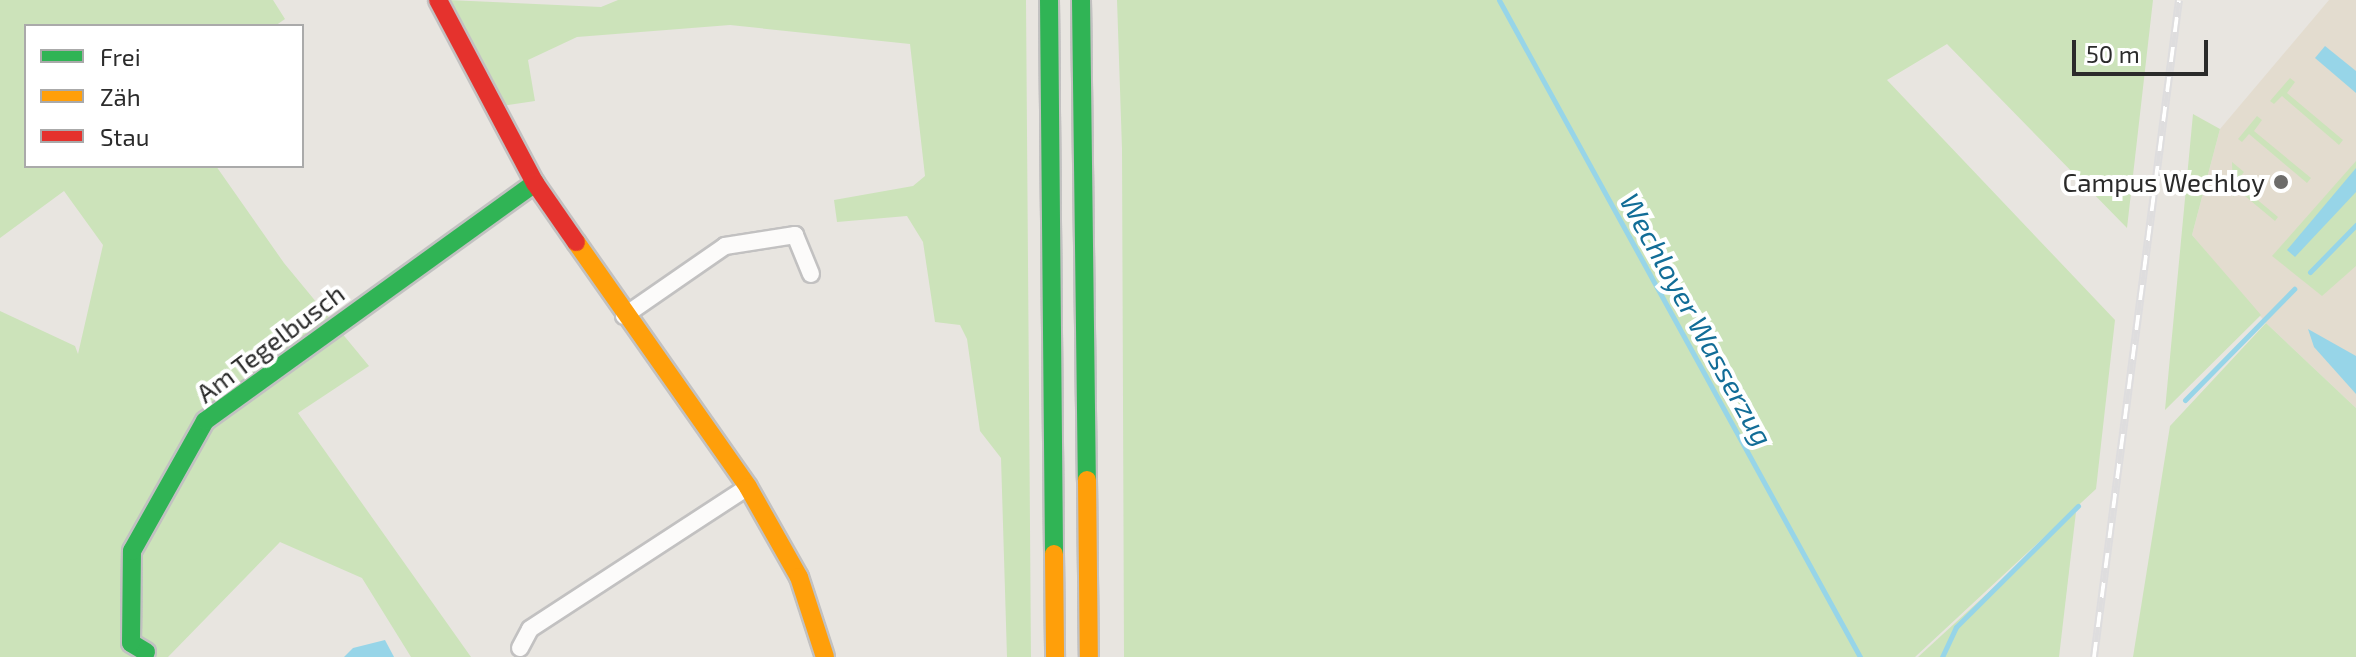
<!DOCTYPE html>
<meta charset="utf-8">
<style>
body{margin:0}
#map{position:relative;width:2356px;height:657px;overflow:hidden;background:#e8e5e0;font-family:"Exo 2",sans-serif}
div>[style]{position:absolute}
[style*='--x']{left:calc(var(--x)*1px);top:calc(var(--y)*1px);width:calc(var(--w)*1px);rotate:calc(var(--a)*1deg)}
.education>*{inset:0;background:#e3dccf}
.green>*{inset:0;background:#cce3ba}
.water>*{inset:0;background:#97d5e8}
.stream>*{height:5px;margin:-2.5px;padding:0 2.5px;transform-origin:2.5px;border-radius:2.5px;background:#97d5e8}
.roads{filter:drop-shadow(2px 0 #c2c1c1) drop-shadow(-2px 0 #c2c1c1) drop-shadow(0 2px #c2c1c1) drop-shadow(0 -2px #c2c1c1)}
.street>*{height:16px;margin:-8px;padding:0 8px;transform-origin:8px;border-radius:8px;background:#fcfbfa}
.fast>*{height:18px;margin:-9px;padding:0 9px;transform-origin:9px;border-radius:9px;background:#30b455}
.slow>*{height:18px;margin:-9px;padding:0 9px;transform-origin:9px;border-radius:9px;background:#ff9f0a}
.jam>*{height:18px;margin:-9px;padding:0 9px;transform-origin:9px;border-radius:9px;background:#e5322d}
.rail>*{height:8px;margin-top:-4px;transform-origin:0;background:repeating-linear-gradient(90deg,#fff 0 15px,#deddde 0 30px);box-sizing:border-box;border-block:2px solid #deddde}
.dots>*{width:22px;height:22px;translate:-50% -50%;box-sizing:border-box;border:4px solid #fff;border-radius:50%}
span{translate:-50% -50%;white-space:nowrap;text-align:center;line-height:1.15;-webkit-text-stroke:8px #fff;paint-order:stroke}
.poi-label{font-size:26px;color:#2b2b2b}
.right{translate:-100% -50%;text-align:right}
.street-label{font-size:26px;color:#2b2b2b}
.water-label{font-size:28px;color:#126d97;font-style:italic}
.legend{position:absolute;left:24px;top:24px;width:280px;height:144px;box-sizing:border-box;background:#fff;border:2px solid #aaa;margin:0;padding:10px 14px;list-style:none;font-size:24px;color:#2b2b2b}
.legend li{display:flex;align-items:center;gap:16px;height:40px}
.legend b{width:40px;border:2px solid #aaa}
.scale{position:absolute;left:2072px;top:40px;width:136px;height:36px;box-sizing:border-box;border:4px solid #2b2b2b;border-top:0;padding-left:10px;font-size:24px;line-height:28px;white-space:nowrap;color:#2b2b2b;-webkit-text-stroke:6px #fff;paint-order:stroke}
</style>
<div id="map">
<div class="education">
<div style="clip-path:polygon(2329px 0,2356px 0,2356px 408px,2266px 323px,2192px 235px,2220px 129px)"></div>
</div>
<div class="green">
<div style="clip-path:polygon(0 0,273px 0,285px 19px,275px 26px,26px 26px,26px 166px,216px 166px,284px 263px,369px 366px,298px 413px,471px 657px,411px 657px,362px 578px,280px 542px,168px 657px,0 657px,0 311px,75px 346px,78px 354px,103px 245px,64px 191px,0 238px)"></div>
<div style="clip-path:polygon(448px 0,601px 7px,618px 0,1026px 0,1031px 657px,1007px 657px,1001px 458px,980px 431px,967px 339px,960px 325px,935px 322px,923px 242px,907px 216px,837px 222px,834px 200px,913px 186px,925px 176px,910px 44px,730px 25px,577px 37px,528px 60px,535px 101px,501px 106px)"></div>
<div style="clip-path:polygon(1117px 0,2153px 0,2127px 228px,1947px 44px,1887px 80px,2115px 320px,2096px 489px,1915px 657px,1124px 657px,1122px 149px)"></div>
<div style="clip-path:polygon(2290px 78px,2295px 82px,2287px 93px,2343px 140px,2339px 145px,2282px 96px,2274px 104px,2270px 101px)"></div>
<div style="clip-path:polygon(2193px 114px,2220px 129px,2192px 235px,2261px 315px,2165px 410px)"></div>
<div style="clip-path:polygon(2257px 116px,2262px 120px,2254px 131px,2311px 178px,2307px 183px,2249px 134px,2242px 142px,2238px 139px)"></div>
<div style="clip-path:polygon(2356px 161px,2356px 266px,2322px 296px,2272px 256px)"></div>
<div style="clip-path:polygon(2232px 162px,2244px 172px,2236px 182px,2278px 217px,2275px 221px,2239px 191px,2233px 197px)"></div>
<div style="clip-path:polygon(2266px 323px,2356px 408px,2356px 657px,2133px 657px,2170px 426px)"></div>
<div style="clip-path:polygon(2076px 512px,2059px 657px,1918px 657px)"></div>
</div>
<div class="water">
<div style="clip-path:polygon(2325px 46px,2356px 71px,2356px 93px,2315px 58px)"></div>
<div style="clip-path:polygon(2356px 168px,2356px 192px,2295px 257px,2287px 250px)"></div>
<div style="clip-path:polygon(2308px 329px,2356px 356px,2356px 394px,2314px 347px)"></div>
<div style="clip-path:polygon(385px 640px,394px 657px,344px 657px,353px 648px)"></div>
</div>
<div class="stream">
<div style="--x:1499;--y:0;--w:750;--a:61.21"></div>
<div style="--x:2310;--y:272;--w:66;--a:-45.6"></div>
<div style="--x:2185;--y:400;--w:156;--a:-45.5"></div>
<div style="--x:1942;--y:657;--w:33;--a:-65"></div>
<div style="--x:1956;--y:627;--w:172;--a:-44.8"></div>
</div>
<div class="roads">
<div class="street">
<div style="--x:624;--y:316;--w:123;--a:-34.7"></div>
<div style="--x:725;--y:246;--w:71;--a:-8.9"></div>
<div style="--x:795;--y:235;--w:42;--a:67.7"></div>
<div style="--x:520;--y:648;--w:21;--a:-62"></div>
<div style="--x:530;--y:629;--w:260;--a:-33.1"></div>
</div>
<div class="fast">
<div style="--x:1049;--y:0;--w:554;--a:89.48"></div>
<div style="--x:1081;--y:0;--w:480;--a:89.3"></div>
<div style="--x:146;--y:652;--w:17;--a:-149"></div>
<div style="--x:131;--y:643;--w:92;--a:-89.4"></div>
<div style="--x:132;--y:551;--w:149;--a:-60.7"></div>
<div style="--x:205;--y:421;--w:407;--a:-35.8"></div>
</div>
<div class="slow">
<div style="--x:576;--y:242;--w:299;--a:54.9"></div>
<div style="--x:748;--y:487;--w:103;--a:60.5"></div>
<div style="--x:799;--y:577;--w:84;--a:72"></div>
<div style="--x:1087;--y:480;--w:177;--a:89.4"></div>
<div style="--x:1054;--y:554;--w:103;--a:89.4"></div>
</div>
<div class="jam">
<div style="--x:438;--y:0;--w:207;--a:62.1"></div>
<div style="--x:535;--y:183;--w:72;--a:55.2"></div>
</div>
</div>
<div class="rail">
<div style="--x:2094;--y:657;--w:662;--a:-82.63"></div>
</div>
<div class="dots">
<div style="left:2281px;top:182px;background:#6d6c6a"></div>
</div>
<div class="poi-label">
<span class="right" style="left:2265px;top:182px">Campus Wechloy</span>
</div>
<div class="street-label">
<span style="left:270px;top:343px;rotate:-37deg">Am Tegelbusch</span>
</div>
<div class="water-label">
<span style="left:1697px;top:319px;rotate:61deg">Wechloyer Wasserzug</span>
</div>
<ul class="legend">
<li><b style="height:10px;background:#30b455"></b>Frei</li>
<li><b style="height:10px;background:#ff9f0a"></b>Zäh</li>
<li><b style="height:10px;background:#e5322d"></b>Stau</li>
</ul>
<div class="scale">50 m</div>
</div>
